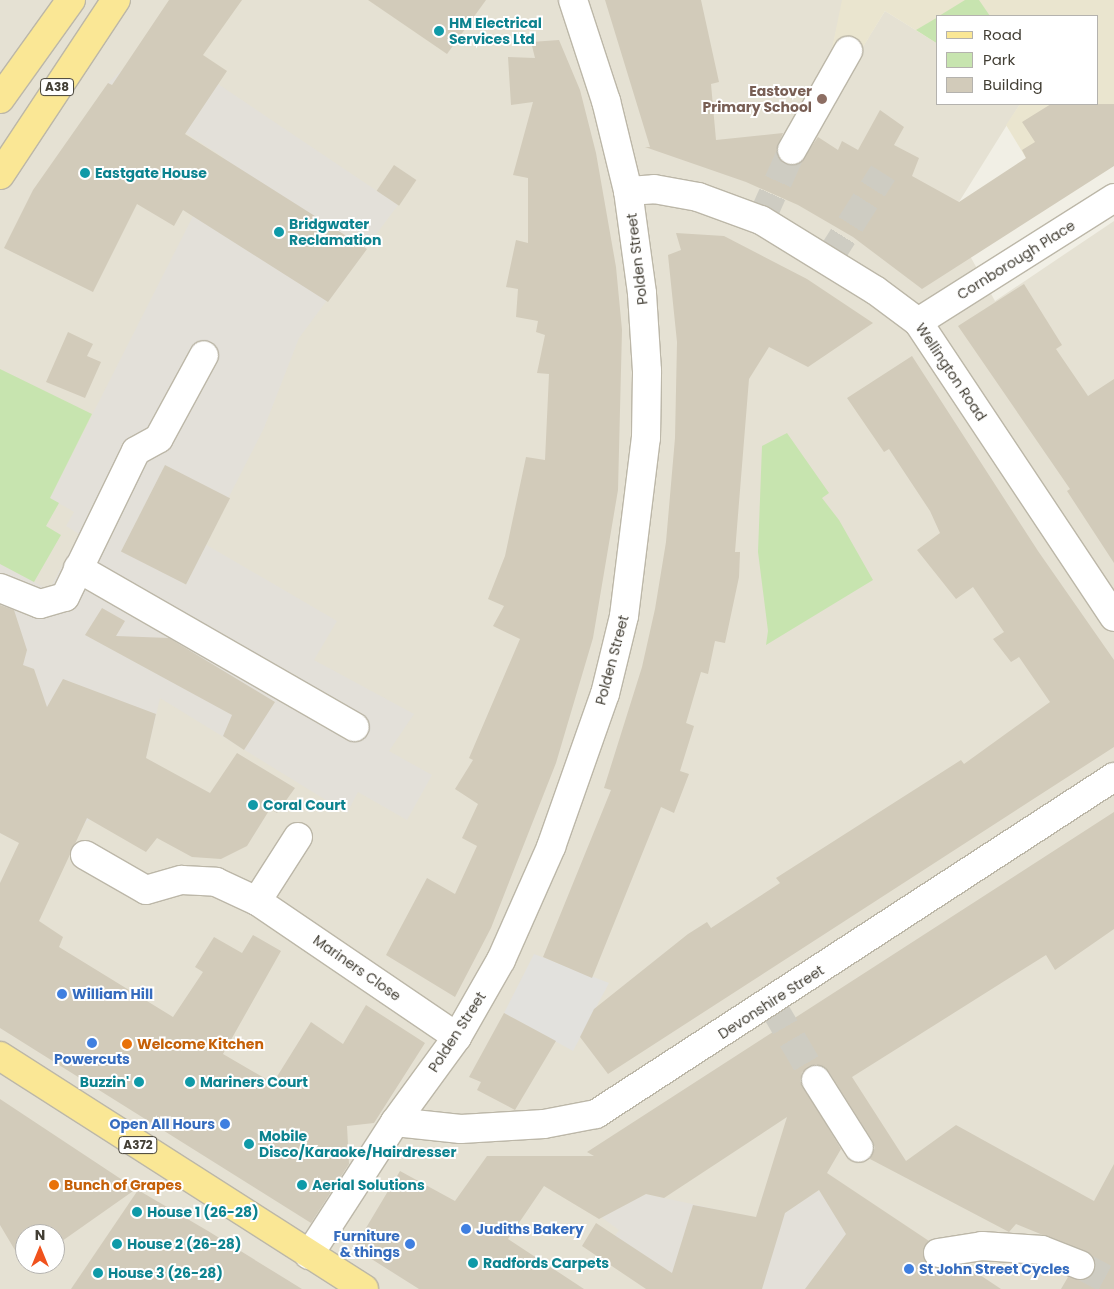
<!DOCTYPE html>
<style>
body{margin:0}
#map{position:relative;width:1114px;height:1289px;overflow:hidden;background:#f1efe5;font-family:Poppins,sans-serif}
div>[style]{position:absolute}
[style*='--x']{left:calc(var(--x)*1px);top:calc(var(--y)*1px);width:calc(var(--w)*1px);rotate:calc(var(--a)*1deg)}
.residential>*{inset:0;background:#e5e1d3}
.industrial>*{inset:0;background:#e3e0d9}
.education>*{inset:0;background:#eae5cf}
.green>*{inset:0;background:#c7e4af}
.parking>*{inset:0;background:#e2e1dd}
.building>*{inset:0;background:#d2cbba;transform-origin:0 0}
.minor-tunnel>*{height:28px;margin-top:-14px;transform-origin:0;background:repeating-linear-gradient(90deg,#ceccc2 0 28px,transparent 0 42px)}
.roads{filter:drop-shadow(1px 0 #bcb7a8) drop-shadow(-1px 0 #bcb7a8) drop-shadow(0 1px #bcb7a8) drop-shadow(0 -1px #bcb7a8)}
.minor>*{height:28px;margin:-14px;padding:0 14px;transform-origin:14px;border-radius:14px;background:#fff}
.major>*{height:28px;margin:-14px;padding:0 14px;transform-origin:14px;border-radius:14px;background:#fae795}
.dots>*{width:14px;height:14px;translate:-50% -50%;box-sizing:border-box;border:2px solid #fff;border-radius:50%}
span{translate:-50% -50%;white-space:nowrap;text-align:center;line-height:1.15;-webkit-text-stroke:4px #fff;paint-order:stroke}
.shield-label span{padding:1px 4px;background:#fff;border:1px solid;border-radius:4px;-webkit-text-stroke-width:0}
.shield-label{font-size:12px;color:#433f35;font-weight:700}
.culture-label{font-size:14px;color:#0d838f;font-weight:700}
.left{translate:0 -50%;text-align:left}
.right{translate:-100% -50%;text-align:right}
.education-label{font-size:14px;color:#785e54;font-weight:700}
.street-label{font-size:14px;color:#433f35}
.shop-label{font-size:14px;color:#366cbe;font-weight:700}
.food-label{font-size:14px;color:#c56008;font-weight:700}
.legend{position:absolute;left:936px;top:15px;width:162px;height:90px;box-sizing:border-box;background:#fff;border:1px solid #b4b2ae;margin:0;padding:6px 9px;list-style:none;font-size:15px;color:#433f35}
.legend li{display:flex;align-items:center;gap:10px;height:25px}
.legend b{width:25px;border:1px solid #b4b2ae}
.north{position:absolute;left:15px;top:1224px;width:50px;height:50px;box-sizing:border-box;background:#fff;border:1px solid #b4b2ae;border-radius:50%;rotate:0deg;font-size:14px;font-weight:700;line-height:20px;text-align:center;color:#433f35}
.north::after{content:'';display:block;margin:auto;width:18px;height:22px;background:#f0521d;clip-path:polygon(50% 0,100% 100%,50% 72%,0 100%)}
</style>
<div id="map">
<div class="residential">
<div style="clip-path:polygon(evenodd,0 0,843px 0,826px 77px,841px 82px,885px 11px,938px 44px,938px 104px,1020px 104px,949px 218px,995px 301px,1114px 221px,1114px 1289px,0 1289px,0 0,25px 1234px,55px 1234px,55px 1264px,25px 1264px,25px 1234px)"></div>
</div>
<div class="industrial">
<div style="clip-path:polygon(122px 70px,218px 84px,398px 205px,299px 338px,264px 428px,205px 544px,337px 621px,314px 660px,414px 714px,389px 751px,432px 775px,407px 820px,358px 792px,347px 813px,160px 698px,141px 779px,84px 824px,0 773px,0 564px,49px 590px,79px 534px,66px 526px,74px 512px,50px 498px,223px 157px,108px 83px)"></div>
<div style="clip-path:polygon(847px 1186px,879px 1239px,847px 1289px,697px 1289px,614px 1237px,619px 1230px,601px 1217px,646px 1194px,756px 1218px,764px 1191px,806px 1199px,819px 1190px,826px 1201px)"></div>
</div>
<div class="education">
<div style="clip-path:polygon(842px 0,1114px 0,1114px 166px,1031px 166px,1006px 125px,1020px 104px,1098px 104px,1098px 16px,938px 16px,938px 44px,885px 11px,841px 83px,826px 78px)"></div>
</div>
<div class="green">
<div style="clip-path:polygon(965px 0,979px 0,990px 16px,939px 16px)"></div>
<div style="clip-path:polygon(938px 17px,938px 44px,916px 30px)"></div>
<div style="clip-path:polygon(0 369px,92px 414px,50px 498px,59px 503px,46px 526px,61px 535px,34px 582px,0 564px)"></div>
<div style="clip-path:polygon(787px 433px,829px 493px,822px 498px,839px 520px,873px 580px,766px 645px,768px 631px,758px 552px,762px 446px)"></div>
</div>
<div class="parking">
<div style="clip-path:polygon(534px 954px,609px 983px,573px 1051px,504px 1013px)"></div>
</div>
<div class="building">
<div style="clip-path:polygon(169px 0,242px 0,203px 55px,227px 71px,185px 134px,367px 249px,328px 302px,183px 210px,174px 226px,137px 204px,93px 292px,4px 248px,33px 190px,108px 83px,112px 85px)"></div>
<div style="clip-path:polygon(368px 0,486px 0,447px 54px)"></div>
<div style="clip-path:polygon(605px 0,701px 0,719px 82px,711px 84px,716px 140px,783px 133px,776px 151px,785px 164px,800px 163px,818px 137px,838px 150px,842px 141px,858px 150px,880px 110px,904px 127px,894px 145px,919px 158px,912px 176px,959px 202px,1026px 158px,1022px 150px,1035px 142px,1022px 122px,1051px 104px,1114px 104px,1114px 166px,922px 289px,853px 237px,798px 205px,746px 182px,645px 147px,650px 147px)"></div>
<div style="clip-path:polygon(559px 40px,580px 90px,596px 153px,616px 267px,622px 330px,618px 490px,593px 638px,556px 763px,491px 928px,455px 997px,386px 955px,427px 878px,455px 894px,477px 846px,462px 838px,478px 804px,455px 789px,473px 760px,469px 758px,520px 639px,493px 626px,504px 606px,488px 599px,505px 556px,526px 457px,545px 460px,549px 374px,537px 373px,545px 335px,536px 332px,538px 321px,516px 317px,518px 289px,506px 287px,516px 240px,528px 243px,528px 178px,513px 175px,533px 102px,511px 105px,508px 57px,535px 58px,531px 42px)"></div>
<div style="left:394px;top:165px;width:27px;height:31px;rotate:34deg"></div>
<div style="clip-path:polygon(676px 233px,724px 236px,807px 279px,873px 323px,808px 367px,769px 347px,749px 379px,735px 552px,740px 552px,739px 577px,725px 643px,715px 641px,708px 674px,701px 672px,686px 723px,694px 726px,680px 771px,689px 774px,674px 813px,661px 807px,592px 978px,543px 957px,611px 790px,604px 788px,642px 667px,655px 609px,666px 542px,675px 438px,677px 342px,668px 255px,681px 250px)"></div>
<div style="clip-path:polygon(1024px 284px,1062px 345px,1056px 349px,1088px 396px,1114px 379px,1114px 563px,1067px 491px,1070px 489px,958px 326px)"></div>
<div style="clip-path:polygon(68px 332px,93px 344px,87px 356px,101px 362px,85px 398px,46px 382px)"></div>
<div style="clip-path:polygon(912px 356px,1038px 551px,1114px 660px,1114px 747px,608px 1074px,580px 1037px,594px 1009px,688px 934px,707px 922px,711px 928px,780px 883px,776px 878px,961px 760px,964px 764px,1050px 702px,1019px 657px,1011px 662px,993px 639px,1004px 632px,973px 587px,956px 599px,917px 550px,940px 533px,930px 511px,889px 449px,884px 452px,847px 398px)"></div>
<div style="left:165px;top:465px;width:73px;height:97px;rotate:27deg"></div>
<div style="clip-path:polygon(0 605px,14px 610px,27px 650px,23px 665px,34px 669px,47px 707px,63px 679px,156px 714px,146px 758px,210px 793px,237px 753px,295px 788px,277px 813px,270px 809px,247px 846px,221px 859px,192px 857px,157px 838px,146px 852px,87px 818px,39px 921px,63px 937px,59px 947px,173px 1017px,203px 972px,195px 967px,214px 937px,242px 953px,253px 935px,281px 951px,223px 1054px,273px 1083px,311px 1022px,343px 1044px,366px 1005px,425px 1043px,374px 1123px,347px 1126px,349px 1164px,311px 1223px,0 1028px,0 883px,19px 843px,0 833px)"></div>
<div style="clip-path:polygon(102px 608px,125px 621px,116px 636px,169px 638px,275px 702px,244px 750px,223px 736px,232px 715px,85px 635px)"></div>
<div style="clip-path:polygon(1114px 812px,1114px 929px,1055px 970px,1046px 955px,852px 1077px,906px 1161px,956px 1125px,1094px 1201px,1114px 1164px,1114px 1289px,1061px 1289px,1068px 1277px,1082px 1280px,1090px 1277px,1095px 1263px,1092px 1255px,1016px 1224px,1009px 1232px,870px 1159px,875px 1148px,872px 1140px,829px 1072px,816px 1064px,802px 1072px,800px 1081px,841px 1149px,827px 1173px,929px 1241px,923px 1255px,932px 1267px,965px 1265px,1001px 1289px,805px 1289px,846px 1234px,819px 1190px,785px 1213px,762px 1289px,646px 1289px,582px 1246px,596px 1223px,672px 1273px,693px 1205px,756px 1217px,787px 1117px,664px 1198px,646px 1194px,599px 1219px,544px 1186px,508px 1239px,584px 1289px,419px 1289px,354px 1248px,400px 1171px,455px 1201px,487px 1156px,594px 1156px,587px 1152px)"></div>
<div style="clip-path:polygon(504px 1013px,556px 1041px,515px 1110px,477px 1090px,481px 1082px,469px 1077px)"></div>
<div style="clip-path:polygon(0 1099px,136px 1189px,55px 1246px,55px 1234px,25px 1234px,25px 1264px,30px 1264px,25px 1267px,0 1225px)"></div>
<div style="clip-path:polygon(138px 1190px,208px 1231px,302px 1289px,71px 1289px)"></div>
</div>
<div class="minor-tunnel">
<div style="--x:761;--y:220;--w:77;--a:-66.1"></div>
<div style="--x:828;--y:260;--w:103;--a:-57.7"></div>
<div style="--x:771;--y:1003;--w:89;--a:59.7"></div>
<div style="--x:1080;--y:1265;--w:38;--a:28"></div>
</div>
<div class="roads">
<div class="minor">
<div style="--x:792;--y:150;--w:114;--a:-60.5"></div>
<div style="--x:628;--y:191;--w:26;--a:-4"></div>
<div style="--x:654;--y:189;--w:45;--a:10.3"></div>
<div style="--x:698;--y:197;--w:67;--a:20.1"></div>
<div style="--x:761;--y:220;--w:134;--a:31.6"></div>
<div style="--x:875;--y:290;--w:54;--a:36.7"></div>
<div style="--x:918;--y:322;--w:354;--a:56.4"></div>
<div style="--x:918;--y:322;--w:232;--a:-32.3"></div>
<div style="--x:78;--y:568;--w:319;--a:29.9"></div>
<div style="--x:0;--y:588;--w:43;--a:21.8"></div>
<div style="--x:40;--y:604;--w:26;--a:-16"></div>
<div style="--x:65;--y:597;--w:162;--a:-64.1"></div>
<div style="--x:136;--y:451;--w:26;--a:-29"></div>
<div style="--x:159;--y:438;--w:94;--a:-61.5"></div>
<div style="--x:85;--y:855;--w:70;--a:29.8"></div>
<div style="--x:146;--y:890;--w:37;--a:-16"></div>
<div style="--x:182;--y:880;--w:34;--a:3"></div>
<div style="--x:216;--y:882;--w:45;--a:24.9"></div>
<div style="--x:257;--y:901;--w:242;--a:34.2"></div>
<div style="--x:257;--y:901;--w:76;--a:-57.4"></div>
<div style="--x:816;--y:1080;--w:80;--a:57.7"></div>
<div style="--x:395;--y:1122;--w:66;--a:6.1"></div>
<div style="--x:461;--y:1129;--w:83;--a:-3.4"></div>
<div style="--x:544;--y:1124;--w:53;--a:-10.9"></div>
<div style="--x:596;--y:1114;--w:618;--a:-33.05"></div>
<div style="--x:938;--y:1253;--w:45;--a:-9"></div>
<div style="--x:982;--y:1246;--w:60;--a:3.8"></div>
<div style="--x:1042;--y:1250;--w:41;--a:21.5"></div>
<div style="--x:309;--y:1255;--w:158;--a:-57.1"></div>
<div style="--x:395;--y:1122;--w:105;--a:-53.9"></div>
<div style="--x:457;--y:1037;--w:89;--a:-60.3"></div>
<div style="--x:501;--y:960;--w:124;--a:-66.1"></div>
<div style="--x:551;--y:847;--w:162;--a:-70.6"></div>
<div style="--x:605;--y:694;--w:80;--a:-76.3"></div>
<div style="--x:624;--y:616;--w:179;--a:-83"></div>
<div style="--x:646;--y:438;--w:67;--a:-89.1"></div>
<div style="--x:647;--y:371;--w:78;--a:-93.7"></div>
<div style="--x:642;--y:293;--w:103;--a:-97.8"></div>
<div style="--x:628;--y:191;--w:93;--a:-103.7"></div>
<div style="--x:606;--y:101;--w:106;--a:-108.1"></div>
</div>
<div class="major">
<div style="--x:0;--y:99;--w:122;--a:-54.4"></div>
<div style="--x:0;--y:175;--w:210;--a:-56.5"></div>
<div style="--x:0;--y:1056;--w:432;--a:32.6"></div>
</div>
</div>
<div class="dots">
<div style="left:439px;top:31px;background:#0f9aa8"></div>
<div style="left:822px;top:99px;background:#8d6e63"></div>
<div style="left:85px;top:173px;background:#0f9aa8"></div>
<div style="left:279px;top:232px;background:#0f9aa8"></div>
<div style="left:253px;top:805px;background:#0f9aa8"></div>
<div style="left:62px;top:994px;background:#3f7fe0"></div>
<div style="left:92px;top:1043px;background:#3f7fe0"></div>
<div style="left:127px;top:1044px;background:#e8710a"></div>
<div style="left:139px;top:1082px;background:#0f9aa8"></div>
<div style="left:190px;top:1082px;background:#0f9aa8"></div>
<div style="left:225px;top:1124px;background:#3f7fe0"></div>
<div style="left:249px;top:1144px;background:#0f9aa8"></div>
<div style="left:54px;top:1185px;background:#e8710a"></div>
<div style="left:302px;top:1185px;background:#0f9aa8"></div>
<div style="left:137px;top:1212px;background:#0f9aa8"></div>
<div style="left:466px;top:1229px;background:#3f7fe0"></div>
<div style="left:117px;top:1244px;background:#0f9aa8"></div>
<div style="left:410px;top:1244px;background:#3f7fe0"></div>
<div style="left:473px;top:1263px;background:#0f9aa8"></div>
<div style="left:909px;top:1269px;background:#3f7fe0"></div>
<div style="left:98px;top:1273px;background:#0f9aa8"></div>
</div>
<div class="shield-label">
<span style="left:57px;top:87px">A38</span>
<span style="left:138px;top:1145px">A372</span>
</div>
<div class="culture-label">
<span class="left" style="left:449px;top:31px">HM Electrical<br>Services Ltd</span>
<span class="left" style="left:95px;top:173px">Eastgate House</span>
<span class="left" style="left:289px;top:232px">Bridgwater<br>Reclamation</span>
<span class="left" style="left:263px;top:805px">Coral Court</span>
<span class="right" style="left:129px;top:1082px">Buzzin'</span>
<span class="left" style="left:200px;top:1082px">Mariners Court</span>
<span class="left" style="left:259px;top:1144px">Mobile<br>Disco/Karaoke/Hairdresser</span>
<span class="left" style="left:312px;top:1185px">Aerial Solutions</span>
<span class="left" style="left:147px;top:1212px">House 1 (26-28)</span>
<span class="left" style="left:127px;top:1244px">House 2 (26-28)</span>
<span class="left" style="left:483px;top:1263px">Radfords Carpets</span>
<span class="left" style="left:108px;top:1273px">House 3 (26-28)</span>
</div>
<div class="education-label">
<span class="right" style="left:812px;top:99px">Eastover<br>Primary School</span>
</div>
<div class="street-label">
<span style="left:637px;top:259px;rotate:-97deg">Polden Street</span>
<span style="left:1016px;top:260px;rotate:-32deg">Cornborough Place</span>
<span style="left:951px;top:372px;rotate:56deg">Wellington Road</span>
<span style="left:612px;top:660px;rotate:-75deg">Polden Street</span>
<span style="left:357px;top:968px;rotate:35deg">Mariners Close</span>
<span style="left:771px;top:1002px;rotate:-33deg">Devonshire Street</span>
<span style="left:457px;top:1032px;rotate:-57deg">Polden Street</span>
</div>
<div class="shop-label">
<span class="left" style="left:72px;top:994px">William Hill</span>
<span style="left:92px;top:1059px">Powercuts</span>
<span class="right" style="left:215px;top:1124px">Open All Hours</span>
<span class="left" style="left:476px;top:1229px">Judiths Bakery</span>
<span class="right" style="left:400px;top:1244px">Furniture<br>&amp; things</span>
<span class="left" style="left:919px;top:1269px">St John Street Cycles</span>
</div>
<div class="food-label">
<span class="left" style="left:137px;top:1044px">Welcome Kitchen</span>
<span class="left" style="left:64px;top:1185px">Bunch of Grapes</span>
</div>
<ul class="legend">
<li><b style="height:6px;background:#fae795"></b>Road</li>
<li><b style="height:14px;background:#c7e4af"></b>Park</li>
<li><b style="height:14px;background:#d2cbba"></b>Building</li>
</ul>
<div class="north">N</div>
</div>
